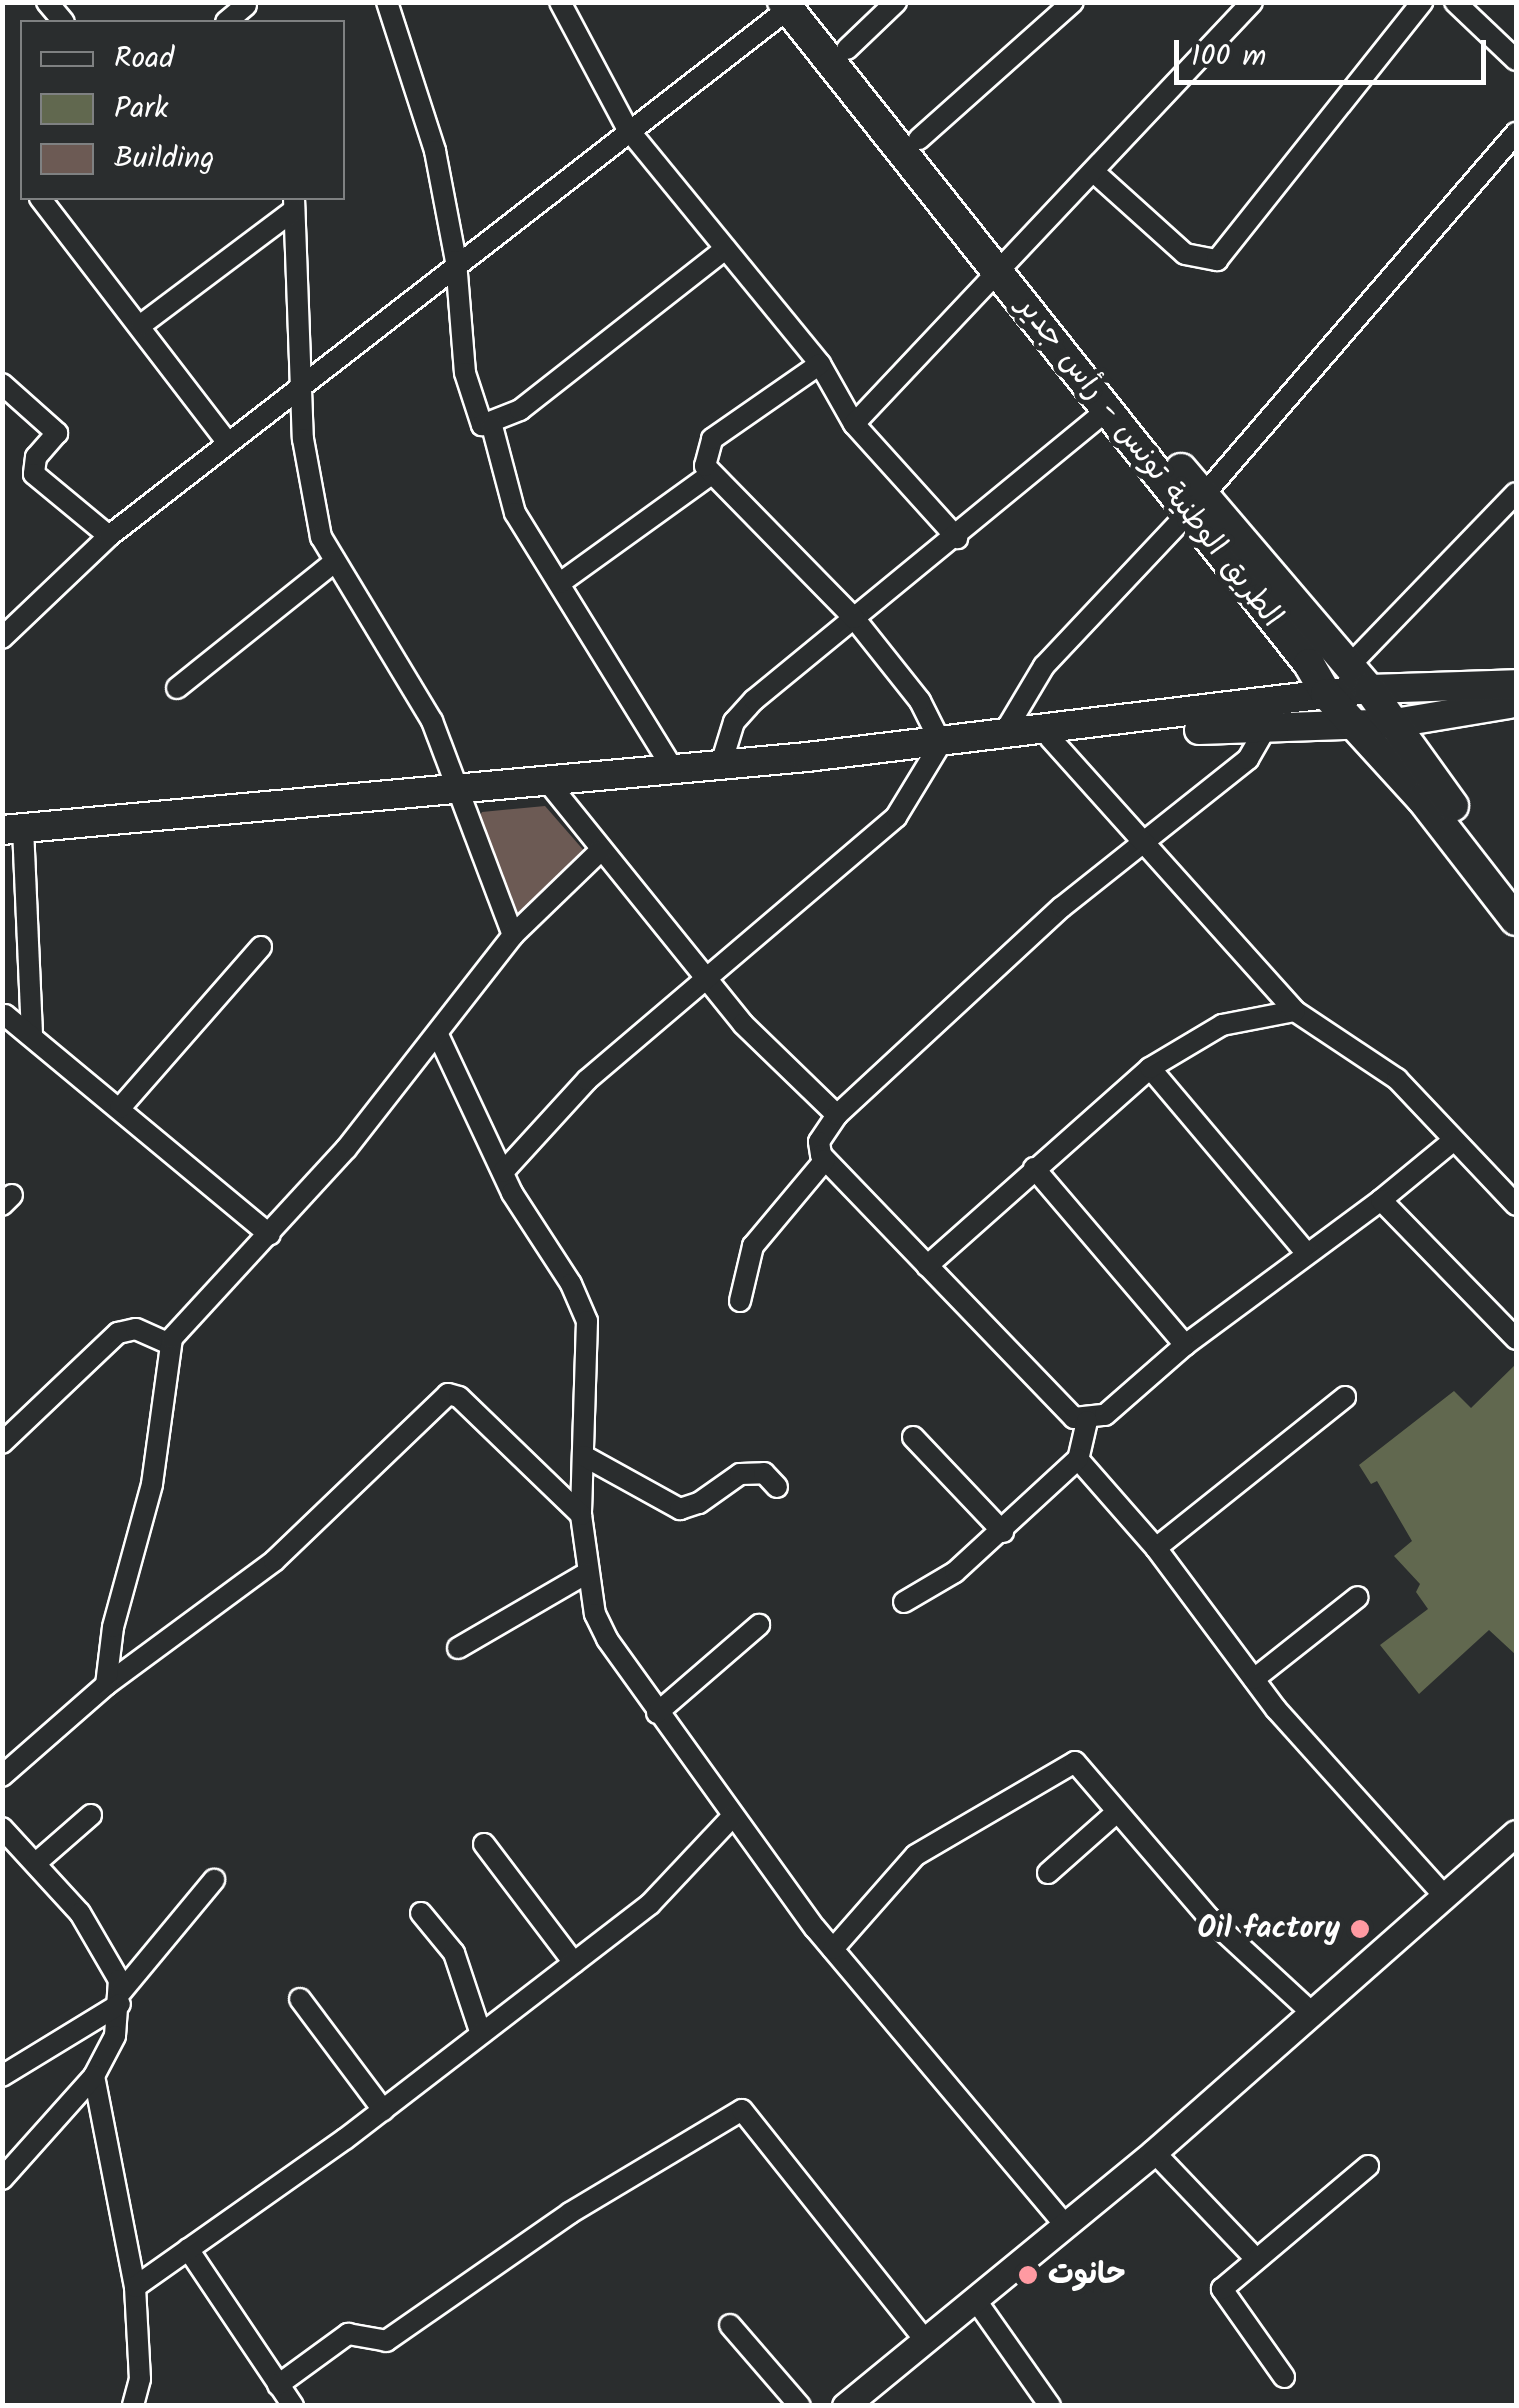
<!DOCTYPE html>
<meta charset="utf-8">
<style>
body{margin:0}
#map{position:relative;width:1519px;height:2408px;overflow:hidden;background:#2a2d2e;font-family:Kalam,"Playpen Sans Arabic",sans-serif}
div>[style]{position:absolute}
[style*='--x']{left:calc(var(--x)*1px);top:calc(var(--y)*1px);width:calc(var(--w)*1px);rotate:calc(var(--a)*1deg)}
.green>*{inset:0;background:#61684f}
.building>*{inset:0;background:#6c5a54}
.roads{filter:drop-shadow(2px 0 #fff) drop-shadow(-2px 0 #fff) drop-shadow(0 2px #fff) drop-shadow(0 -2px #fff)}
.minor>*{height:20px;margin:-10px;padding:0 10px;transform-origin:10px;border-radius:10px;background:#2a2d2e}
.tertiary>*{height:25px;margin:-12.5px;padding:0 12.5px;transform-origin:12.5px;border-radius:12.5px;background:#2a2d2e}
.secondary>*{height:28px;margin:-14px;padding:0 14px;transform-origin:14px;border-radius:14px;background:#2a2d2e}
.primary>*{height:30px;margin:-15px;padding:0 15px;transform-origin:15px;border-radius:15px;background:#2a2d2e}
.dots>*{width:28px;height:28px;translate:-50% -50%;box-sizing:border-box;border:5px solid #2a2d2e;border-radius:50%}
span{translate:-50% -50%;white-space:nowrap;text-align:center;line-height:1.15;-webkit-text-stroke:10px #2a2d2e;paint-order:stroke}
.street-label{font-size:30px;color:#fff}
.poi-label{font-size:30px;color:#fff;font-weight:700}
.right{translate:-100% -50%;text-align:right}
.left{translate:0 -50%;text-align:left}
.frame{position:absolute;inset:0;border:5px solid #fff;pointer-events:none}
.legend{position:absolute;left:20px;top:20px;width:325px;height:180px;box-sizing:border-box;background:#2a2d2e;border:2px solid #7f8182;margin:0;padding:12px 18px;list-style:none;font-size:30px;color:#fff}
.legend li{display:flex;align-items:center;gap:20px;height:50px}
.legend b{width:50px;border:2px solid #7f8182}
.scale{position:absolute;left:1174px;top:40px;width:312px;height:45px;box-sizing:border-box;border:5px solid #fff;border-top:0;padding-left:12px;font-size:30px;line-height:35px;white-space:nowrap;color:#fff;-webkit-text-stroke:8px #2a2d2e;paint-order:stroke}
</style>
<div id="map">
<div class="green">
<div style="clip-path:polygon(1516px 1364px,1516px 1655px,1489px 1630px,1419px 1694px,1380px 1645px,1428px 1609px,1416px 1592px,1420px 1584px,1394px 1556px,1412px 1541px,1377px 1481px,1371px 1484px,1359px 1465px,1454px 1391px,1471px 1408px)"></div>
</div>
<div class="building">
<div style="clip-path:polygon(545px 806px,586px 853px,511px 926px,475px 824px,482px 812px)"></div>
</div>
<div class="roads">
<div class="minor">
<div style="--x:47;--y:2;--w:26;--a:50"></div>
<div style="--x:387;--y:2;--w:157;--a:72.1"></div>
<div style="--x:435;--y:151;--w:112;--a:79.2"></div>
<div style="--x:456;--y:261;--w:112;--a:85.4"></div>
<div style="--x:465;--y:373;--w:55;--a:71.9"></div>
<div style="--x:482;--y:425;--w:41;--a:-21.5"></div>
<div style="--x:520;--y:410;--w:261;--a:-38.1"></div>
<div style="--x:560;--y:2;--w:143;--a:62"></div>
<div style="--x:627;--y:128;--w:305;--a:50.7"></div>
<div style="--x:820;--y:364;--w:69;--a:60.5"></div>
<div style="--x:854;--y:424;--w:154;--a:47.9"></div>
<div style="--x:1455;--y:2;--w:84;--a:43.6"></div>
<div style="--x:226;--y:22;--w:26;--a:-40"></div>
<div style="--x:847;--y:49;--w:68;--a:-43.8"></div>
<div style="--x:919;--y:139;--w:206;--a:-41.7"></div>
<div style="--x:1094;--y:172;--w:122;--a:42"></div>
<div style="--x:1185;--y:254;--w:33;--a:11"></div>
<div style="--x:1217;--y:260;--w:330;--a:-51.5"></div>
<div style="--x:40;--y:198;--w:309;--a:52.5"></div>
<div style="--x:294;--y:198;--w:241;--a:87.9"></div>
<div style="--x:303;--y:439;--w:100;--a:79.6"></div>
<div style="--x:321;--y:537;--w:215;--a:58.9"></div>
<div style="--x:432;--y:721;--w:229;--a:69.3"></div>
<div style="--x:141;--y:325;--w:191;--a:-36.9"></div>
<div style="--x:2;--y:384;--w:74;--a:41.7"></div>
<div style="--x:57;--y:433;--w:32;--a:131"></div>
<div style="--x:36;--y:457;--w:17;--a:97"></div>
<div style="--x:34;--y:474;--w:97;--a:39.6"></div>
<div style="--x:854;--y:424;--w:580;--a:-46.68"></div>
<div style="--x:492;--y:426;--w:90;--a:75.2"></div>
<div style="--x:515;--y:513;--w:299;--a:58.3"></div>
<div style="--x:560;--y:583;--w:185;--a:-35.8"></div>
<div style="--x:2;--y:638;--w:148;--a:-43.6"></div>
<div style="--x:109;--y:536;--w:860;--a:-37.82"></div>
<div style="--x:1347;--y:668;--w:243;--a:-46"></div>
<div style="--x:177;--y:688;--w:200;--a:-38.7"></div>
<div style="--x:1007;--y:728;--w:72;--a:-59.2"></div>
<div style="--x:1044;--y:666;--w:212;--a:-46.7"></div>
<div style="--x:1189;--y:512;--w:501;--a:-49.21"></div>
<div style="--x:722;--y:761;--w:41;--a:-72.9"></div>
<div style="--x:734;--y:722;--w:30;--a:-48"></div>
<div style="--x:754;--y:700;--w:457;--a:-39.4"></div>
<div style="--x:547;--y:781;--w:312;--a:51.1"></div>
<div style="--x:743;--y:1024;--w:131;--a:44.1"></div>
<div style="--x:837;--y:1115;--w:32;--a:124"></div>
<div style="--x:819;--y:1142;--w:13;--a:81"></div>
<div style="--x:821;--y:1155;--w:365;--a:46.1"></div>
<div style="--x:1074;--y:1418;--w:31;--a:-6"></div>
<div style="--x:1105;--y:1415;--w:106;--a:-41.2"></div>
<div style="--x:1185;--y:1345;--w:244;--a:-36.5"></div>
<div style="--x:23;--y:828;--w:207;--a:87.5"></div>
<div style="--x:1295;--y:1011;--w:123;--a:33.7"></div>
<div style="--x:1397;--y:1079;--w:173;--a:46.6"></div>
<div style="--x:5;--y:1015;--w:344;--a:39.7"></div>
<div style="--x:439;--y:1037;--w:172;--a:64.9"></div>
<div style="--x:512;--y:1193;--w:108;--a:57"></div>
<div style="--x:571;--y:1284;--w:40;--a:66.6"></div>
<div style="--x:587;--y:1321;--w:194;--a:91.8"></div>
<div style="--x:581;--y:1515;--w:100;--a:82"></div>
<div style="--x:595;--y:1614;--w:28;--a:64"></div>
<div style="--x:607;--y:1639;--w:356;--a:54.3"></div>
<div style="--x:815;--y:1928;--w:388;--a:49.9"></div>
<div style="--x:1150;--y:1068;--w:243;--a:49.8"></div>
<div style="--x:120;--y:1108;--w:214;--a:-48.8"></div>
<div style="--x:837;--y:1115;--w:306;--a:-42.8"></div>
<div style="--x:1062;--y:907;--w:238;--a:-38.5"></div>
<div style="--x:1248;--y:759;--w:38;--a:-60"></div>
<div style="--x:1454;--y:1140;--w:94;--a:140.6"></div>
<div style="--x:1381;--y:1200;--w:194;--a:45.8"></div>
<div style="--x:1034;--y:1168;--w:233;--a:49.5"></div>
<div style="--x:503;--y:1172;--w:125;--a:-47.6"></div>
<div style="--x:587;--y:1080;--w:406;--a:-40.4"></div>
<div style="--x:896;--y:817;--w:87;--a:-58.7"></div>
<div style="--x:941;--y:743;--w:47;--a:-116.6"></div>
<div style="--x:920;--y:701;--w:106;--a:-128.5"></div>
<div style="--x:854;--y:618;--w:213;--a:-134.4"></div>
<div style="--x:705;--y:466;--w:28;--a:-75"></div>
<div style="--x:712;--y:439;--w:131;--a:-34.8"></div>
<div style="--x:2;--y:1205;--w:14;--a:-45"></div>
<div style="--x:927;--y:1266;--w:298;--a:-41.6"></div>
<div style="--x:1150;--y:1068;--w:84;--a:-30.8"></div>
<div style="--x:1222;--y:1025;--w:74;--a:-10.9"></div>
<div style="--x:1295;--y:1011;--w:367;--a:-131.9"></div>
<div style="--x:740;--y:1301;--w:57;--a:-76.7"></div>
<div style="--x:753;--y:1246;--w:112;--a:-50.1"></div>
<div style="--x:1087;--y:1421;--w:39;--a:103"></div>
<div style="--x:1078;--y:1459;--w:118;--a:48.8"></div>
<div style="--x:1156;--y:1548;--w:201;--a:53.3"></div>
<div style="--x:1276;--y:1709;--w:254;--a:48"></div>
<div style="--x:913;--y:1437;--w:131;--a:46.5"></div>
<div style="--x:2;--y:1443;--w:160;--a:-43.5"></div>
<div style="--x:118;--y:1333;--w:18;--a:-13"></div>
<div style="--x:136;--y:1329;--w:36;--a:24"></div>
<div style="--x:584;--y:1456;--w:110;--a:28.9"></div>
<div style="--x:680;--y:1509;--w:20;--a:-18"></div>
<div style="--x:699;--y:1503;--w:50;--a:-35.3"></div>
<div style="--x:740;--y:1474;--w:24;--a:-2"></div>
<div style="--x:764;--y:1473;--w:19;--a:47"></div>
<div style="--x:1156;--y:1548;--w:242;--a:-38.6"></div>
<div style="--x:904;--y:1602;--w:59;--a:-30.5"></div>
<div style="--x:955;--y:1572;--w:167;--a:-42.6"></div>
<div style="--x:458;--y:1648;--w:149;--a:-30.2"></div>
<div style="--x:1254;--y:1679;--w:132;--a:-38.3"></div>
<div style="--x:106;--y:1685;--w:209;--a:-36.4"></div>
<div style="--x:274;--y:1561;--w:241;--a:-43.8"></div>
<div style="--x:448;--y:1394;--w:11;--a:15"></div>
<div style="--x:459;--y:1397;--w:170;--a:44"></div>
<div style="--x:657;--y:1713;--w:135;--a:-40.8"></div>
<div style="--x:2;--y:1776;--w:138;--a:-41.2"></div>
<div style="--x:106;--y:1685;--w:58;--a:-83.1"></div>
<div style="--x:113;--y:1627;--w:148;--a:-74.7"></div>
<div style="--x:152;--y:1484;--w:147;--a:-82.2"></div>
<div style="--x:172;--y:1338;--w:257;--a:-47.4"></div>
<div style="--x:346;--y:1149;--w:271;--a:-52"></div>
<div style="--x:513;--y:935;--w:121;--a:-44"></div>
<div style="--x:2;--y:1828;--w:115;--a:47.5"></div>
<div style="--x:80;--y:1913;--w:78;--a:59.8"></div>
<div style="--x:119;--y:1980;--w:56;--a:94.1"></div>
<div style="--x:115;--y:2036;--w:45;--a:117.7"></div>
<div style="--x:94;--y:2076;--w:215;--a:79"></div>
<div style="--x:135;--y:2287;--w:92;--a:86.9"></div>
<div style="--x:140;--y:2379;--w:28;--a:105"></div>
<div style="--x:484;--y:1844;--w:149;--a:52.9"></div>
<div style="--x:36;--y:1863;--w:73;--a:-41.1"></div>
<div style="--x:1048;--y:1873;--w:92;--a:-41.5"></div>
<div style="--x:421;--y:1913;--w:52;--a:50.5"></div>
<div style="--x:454;--y:1953;--w:85;--a:71.6"></div>
<div style="--x:833;--y:1949;--w:125;--a:-48.6"></div>
<div style="--x:916;--y:1855;--w:184;--a:-30.3"></div>
<div style="--x:1075;--y:1762;--w:206;--a:49.3"></div>
<div style="--x:1209;--y:1918;--w:140;--a:42.7"></div>
<div style="--x:121;--y:1992;--w:146;--a:-50.3"></div>
<div style="--x:300;--y:1999;--w:139;--a:53.2"></div>
<div style="--x:2;--y:2076;--w:138;--a:-31.4"></div>
<div style="--x:1154;--y:2152;--w:146;--a:46.4"></div>
<div style="--x:2;--y:2179;--w:138;--a:-48.2"></div>
<div style="--x:188;--y:2249;--w:189;--a:56.2"></div>
<div style="--x:135;--y:2287;--w:257;--a:-35.2"></div>
<div style="--x:345;--y:2139;--w:385;--a:-37.6"></div>
<div style="--x:650;--y:1904;--w:121;--a:-46.7"></div>
<div style="--x:977;--y:2302;--w:127;--a:54.9"></div>
<div style="--x:730;--y:2325;--w:107;--a:49.2"></div>
<div style="--x:1284;--y:2377;--w:108;--a:-125.2"></div>
<div style="--x:1222;--y:2289;--w:191;--a:-40.1"></div>
<div style="--x:278;--y:2385;--w:87;--a:-36.1"></div>
<div style="--x:348;--y:2334;--w:39;--a:10"></div>
<div style="--x:386;--y:2341;--w:224;--a:-34.8"></div>
<div style="--x:570;--y:2213;--w:200;--a:-30.9"></div>
<div style="--x:742;--y:2110;--w:295;--a:51.5"></div>
</div>
<div class="tertiary">
<div style="--x:845;--y:2406;--w:400;--a:-39.4"></div>
<div style="--x:1154;--y:2152;--w:482;--a:-41.4"></div>
</div>
<div class="secondary">
<div style="--x:1199;--y:730;--w:196;--a:-2"></div>
<div style="--x:1395;--y:723;--w:116;--a:-9.5"></div>
<div style="--x:2;--y:830;--w:808;--a:-5.18"></div>
<div style="--x:807;--y:757;--w:566;--a:-6.9"></div>
<div style="--x:1369;--y:689;--w:147;--a:-1.9"></div>
</div>
<div class="primary">
<div style="--x:783;--y:2;--w:846;--a:51.53"></div>
<div style="--x:1309;--y:664;--w:34;--a:60"></div>
<div style="--x:1326;--y:694;--w:142;--a:47.6"></div>
<div style="--x:1422;--y:799;--w:153;--a:52.2"></div>
<div style="--x:1181;--y:469;--w:289;--a:49.5"></div>
<div style="--x:1369;--y:689;--w:144;--a:54.3"></div>
</div>
</div>
<div class="dots">
<div style="left:1360px;top:1929px;background:#ff9aa2"></div>
<div style="left:1028px;top:2275px;background:#ff9aa2"></div>
</div>
<div class="street-label">
<span style="left:1149px;top:462px;rotate:52deg">الطريق الوطنية تونس - رأس جدير</span>
</div>
<div class="poi-label">
<span class="right" style="left:1340px;top:1929px">Oil factory</span>
<span class="left" style="left:1048px;top:2275px">حانوت</span>
</div>
<div class="frame"></div>
<ul class="legend">
<li><b style="height:12px;background:#2a2d2e"></b>Road</li>
<li><b style="height:28px;background:#61684f"></b>Park</li>
<li><b style="height:28px;background:#6c5a54"></b>Building</li>
</ul>
<div class="scale">100 m</div>
</div>
